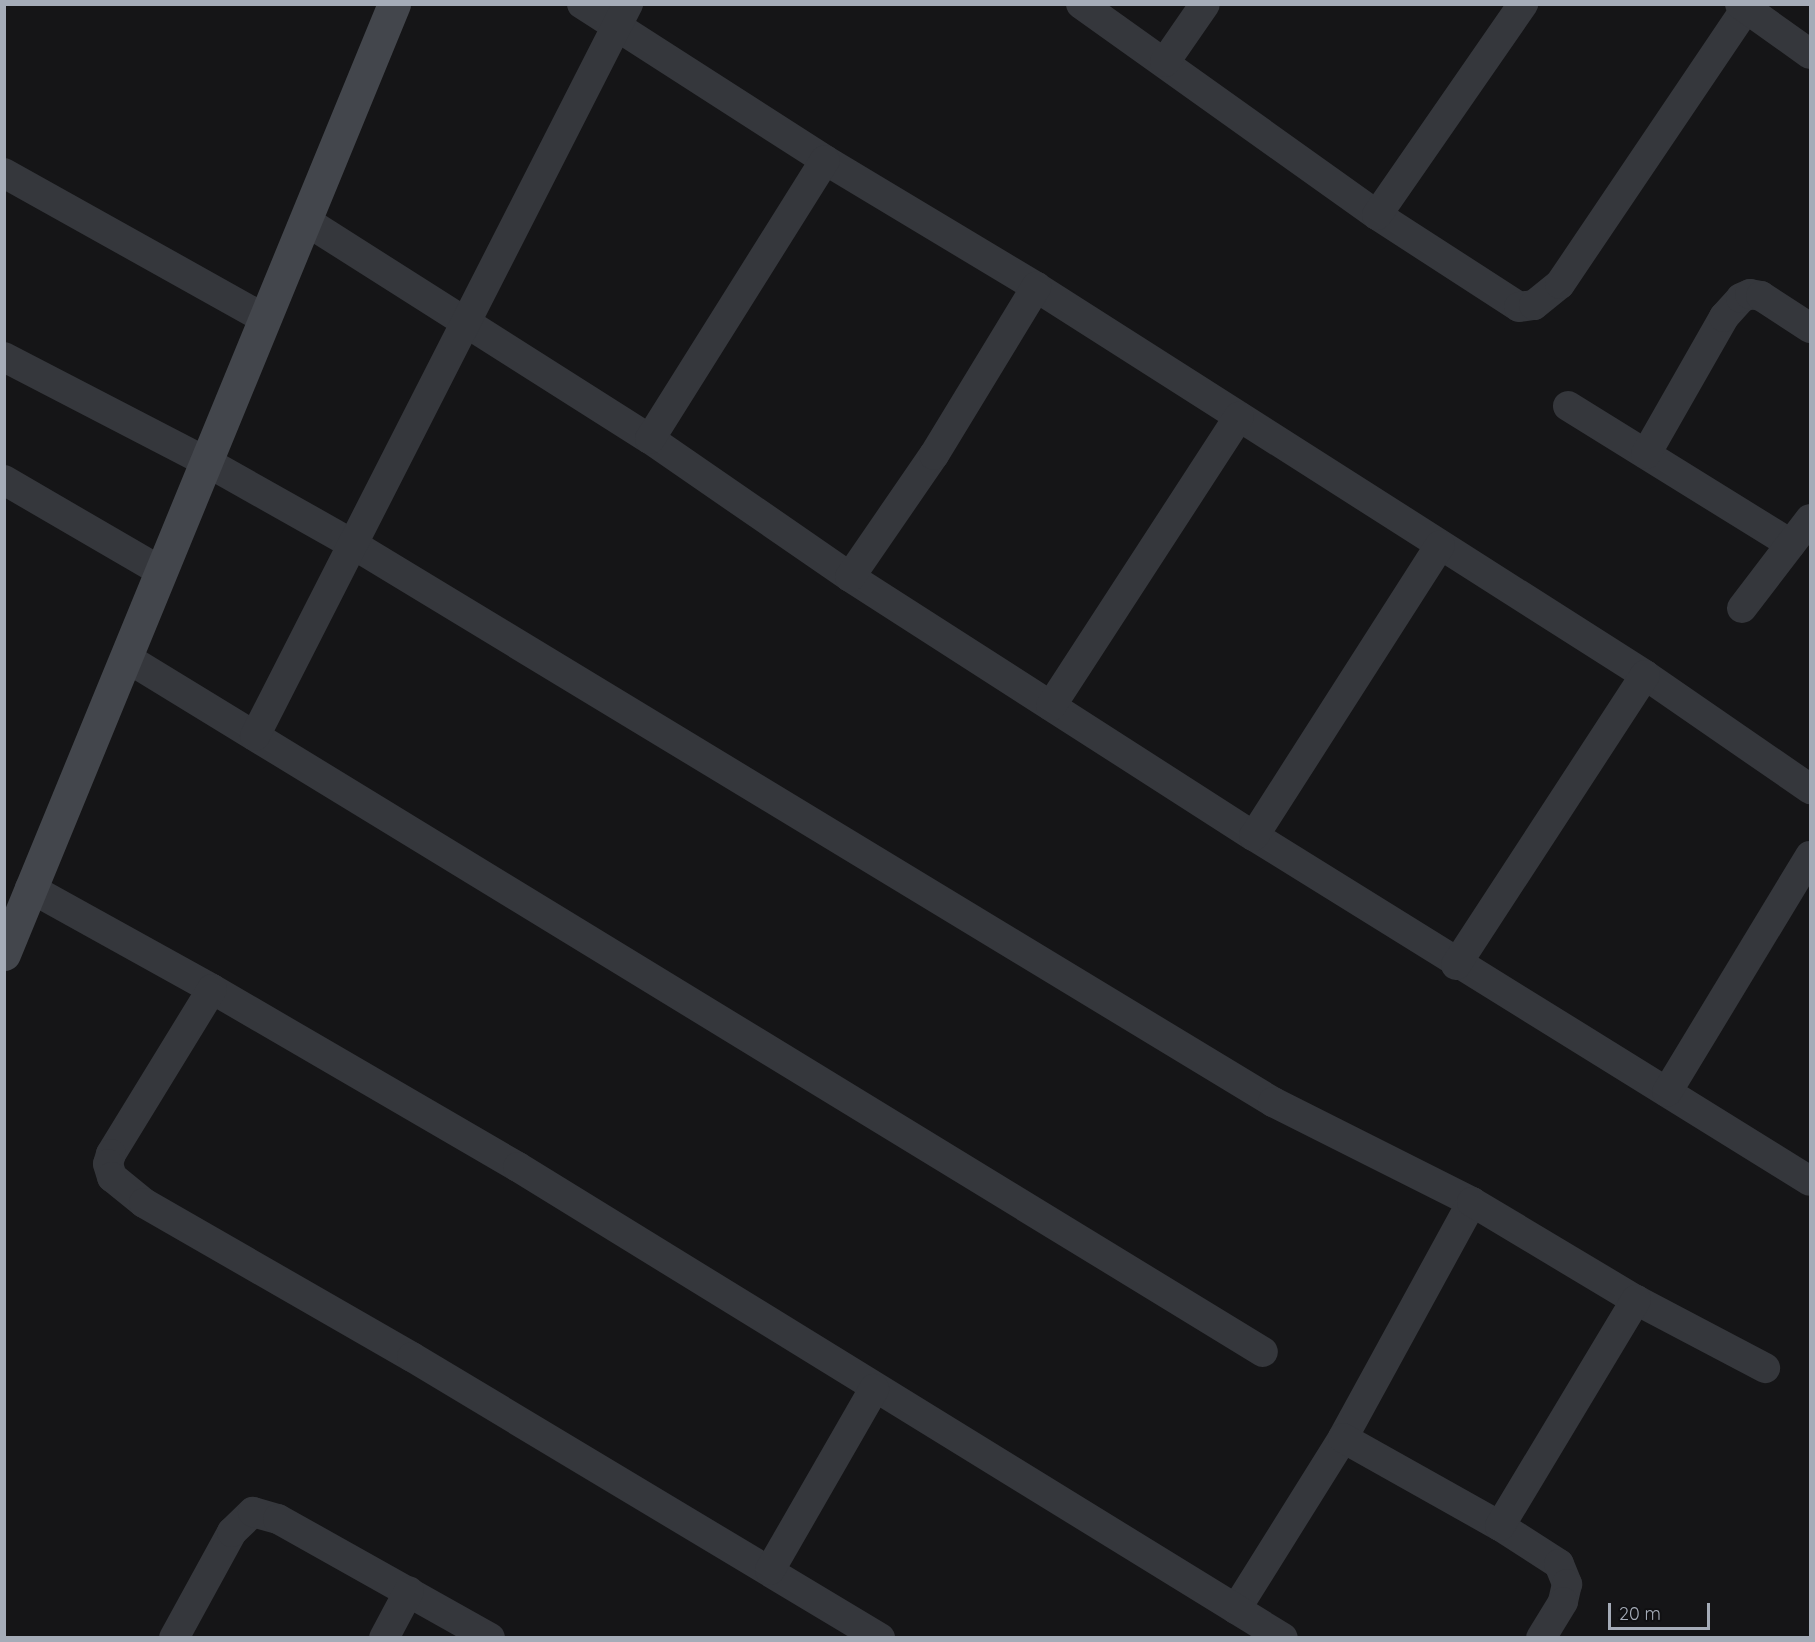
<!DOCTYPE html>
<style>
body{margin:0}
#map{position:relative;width:1815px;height:1642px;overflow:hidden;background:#151517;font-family:Quicksand,sans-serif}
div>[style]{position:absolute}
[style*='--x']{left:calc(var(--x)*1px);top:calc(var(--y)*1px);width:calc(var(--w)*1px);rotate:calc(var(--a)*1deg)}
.street>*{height:30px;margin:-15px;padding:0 15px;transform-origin:15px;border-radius:15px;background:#35373c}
.secondary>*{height:33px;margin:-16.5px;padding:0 16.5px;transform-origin:16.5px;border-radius:16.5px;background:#43464c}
span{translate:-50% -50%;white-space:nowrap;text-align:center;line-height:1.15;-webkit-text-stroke:5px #101012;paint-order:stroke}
.frame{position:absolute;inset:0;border:6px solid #a5acb8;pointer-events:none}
.scale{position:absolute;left:1608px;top:1603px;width:102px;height:27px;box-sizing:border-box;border:3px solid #a5acb8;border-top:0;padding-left:8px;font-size:18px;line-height:21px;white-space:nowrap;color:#a5acb8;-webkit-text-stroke:4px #101012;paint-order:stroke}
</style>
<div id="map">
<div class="street">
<div style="--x:582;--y:4;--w:289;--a:32.7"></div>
<div style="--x:825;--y:160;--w:246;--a:31"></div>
<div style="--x:1036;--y:287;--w:722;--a:32.5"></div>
<div style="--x:1645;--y:675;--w:201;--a:34.6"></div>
<div style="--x:1081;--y:4;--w:364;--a:35.5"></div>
<div style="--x:1377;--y:215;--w:169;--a:32.9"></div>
<div style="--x:1519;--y:307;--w:15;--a:-8"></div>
<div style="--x:1534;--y:305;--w:33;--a:-39"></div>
<div style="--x:1560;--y:284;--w:338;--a:-56"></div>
<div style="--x:1740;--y:4;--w:86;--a:35.5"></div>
<div style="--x:1165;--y:62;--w:70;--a:-55.4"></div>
<div style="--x:4;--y:173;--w:299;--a:29.2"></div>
<div style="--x:1377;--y:215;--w:257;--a:-55.3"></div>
<div style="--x:306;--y:221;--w:407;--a:32.4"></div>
<div style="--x:650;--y:439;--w:243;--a:34.6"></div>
<div style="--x:850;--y:577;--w:480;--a:32.7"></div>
<div style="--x:1254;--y:836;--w:654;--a:31.82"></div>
<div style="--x:4;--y:357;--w:226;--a:27.4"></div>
<div style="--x:205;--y:461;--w:171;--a:29.4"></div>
<div style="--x:354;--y:545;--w:1075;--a:31.22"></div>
<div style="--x:1273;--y:1102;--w:223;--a:26.7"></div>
<div style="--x:1472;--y:1202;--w:269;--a:118.7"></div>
<div style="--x:1343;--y:1438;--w:202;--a:122"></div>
<div style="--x:1568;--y:406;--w:262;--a:31.8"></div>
<div style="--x:650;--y:439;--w:329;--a:-57.9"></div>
<div style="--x:1646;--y:454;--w:158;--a:-60.3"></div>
<div style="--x:1724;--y:317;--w:25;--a:-48"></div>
<div style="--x:1741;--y:298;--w:10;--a:-24"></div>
<div style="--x:1750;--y:294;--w:11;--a:10"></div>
<div style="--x:1761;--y:296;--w:59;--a:33.1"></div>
<div style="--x:4;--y:480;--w:183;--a:30.2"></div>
<div style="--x:850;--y:577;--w:148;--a:-55.5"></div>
<div style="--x:934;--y:455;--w:197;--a:-58.7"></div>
<div style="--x:1742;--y:608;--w:112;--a:-52.6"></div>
<div style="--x:127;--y:658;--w:1331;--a:31.42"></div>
<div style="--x:1051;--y:706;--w:345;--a:-57"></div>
<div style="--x:255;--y:736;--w:822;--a:-63"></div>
<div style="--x:1254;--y:836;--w:345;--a:-57.4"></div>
<div style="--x:30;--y:888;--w:208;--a:29"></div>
<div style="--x:212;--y:989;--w:354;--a:30.2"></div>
<div style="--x:518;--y:1167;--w:898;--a:31.62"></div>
<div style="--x:1456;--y:965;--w:346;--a:-56.9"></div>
<div style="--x:212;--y:989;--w:193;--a:121.5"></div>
<div style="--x:111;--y:1154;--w:10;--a:107"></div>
<div style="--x:108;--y:1164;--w:14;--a:73"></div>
<div style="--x:112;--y:1177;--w:41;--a:39.1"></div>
<div style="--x:144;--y:1203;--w:309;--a:29.9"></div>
<div style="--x:412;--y:1357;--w:546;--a:30.98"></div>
<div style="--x:1667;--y:1092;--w:276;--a:-58.8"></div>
<div style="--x:1472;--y:1202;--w:191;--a:30.9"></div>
<div style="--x:1636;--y:1300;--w:146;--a:27.8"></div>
<div style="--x:1343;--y:1438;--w:180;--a:29.3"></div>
<div style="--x:1500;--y:1526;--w:70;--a:32.8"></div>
<div style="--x:1559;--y:1564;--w:22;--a:68"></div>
<div style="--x:1567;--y:1584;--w:18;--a:103"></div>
<div style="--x:1563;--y:1602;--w:42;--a:121.4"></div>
<div style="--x:1500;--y:1526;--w:264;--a:-59"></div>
<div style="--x:770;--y:1570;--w:209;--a:-60.1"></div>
<div style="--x:174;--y:1638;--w:121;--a:-61.3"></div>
<div style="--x:232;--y:1532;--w:29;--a:-44"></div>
<div style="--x:253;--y:1512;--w:26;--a:16"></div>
<div style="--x:278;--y:1519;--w:243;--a:29.3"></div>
<div style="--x:384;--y:1638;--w:53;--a:-62"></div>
</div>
<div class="secondary">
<div style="--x:4;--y:954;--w:1027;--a:-67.68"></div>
</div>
<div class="frame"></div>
<div class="scale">20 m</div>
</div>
